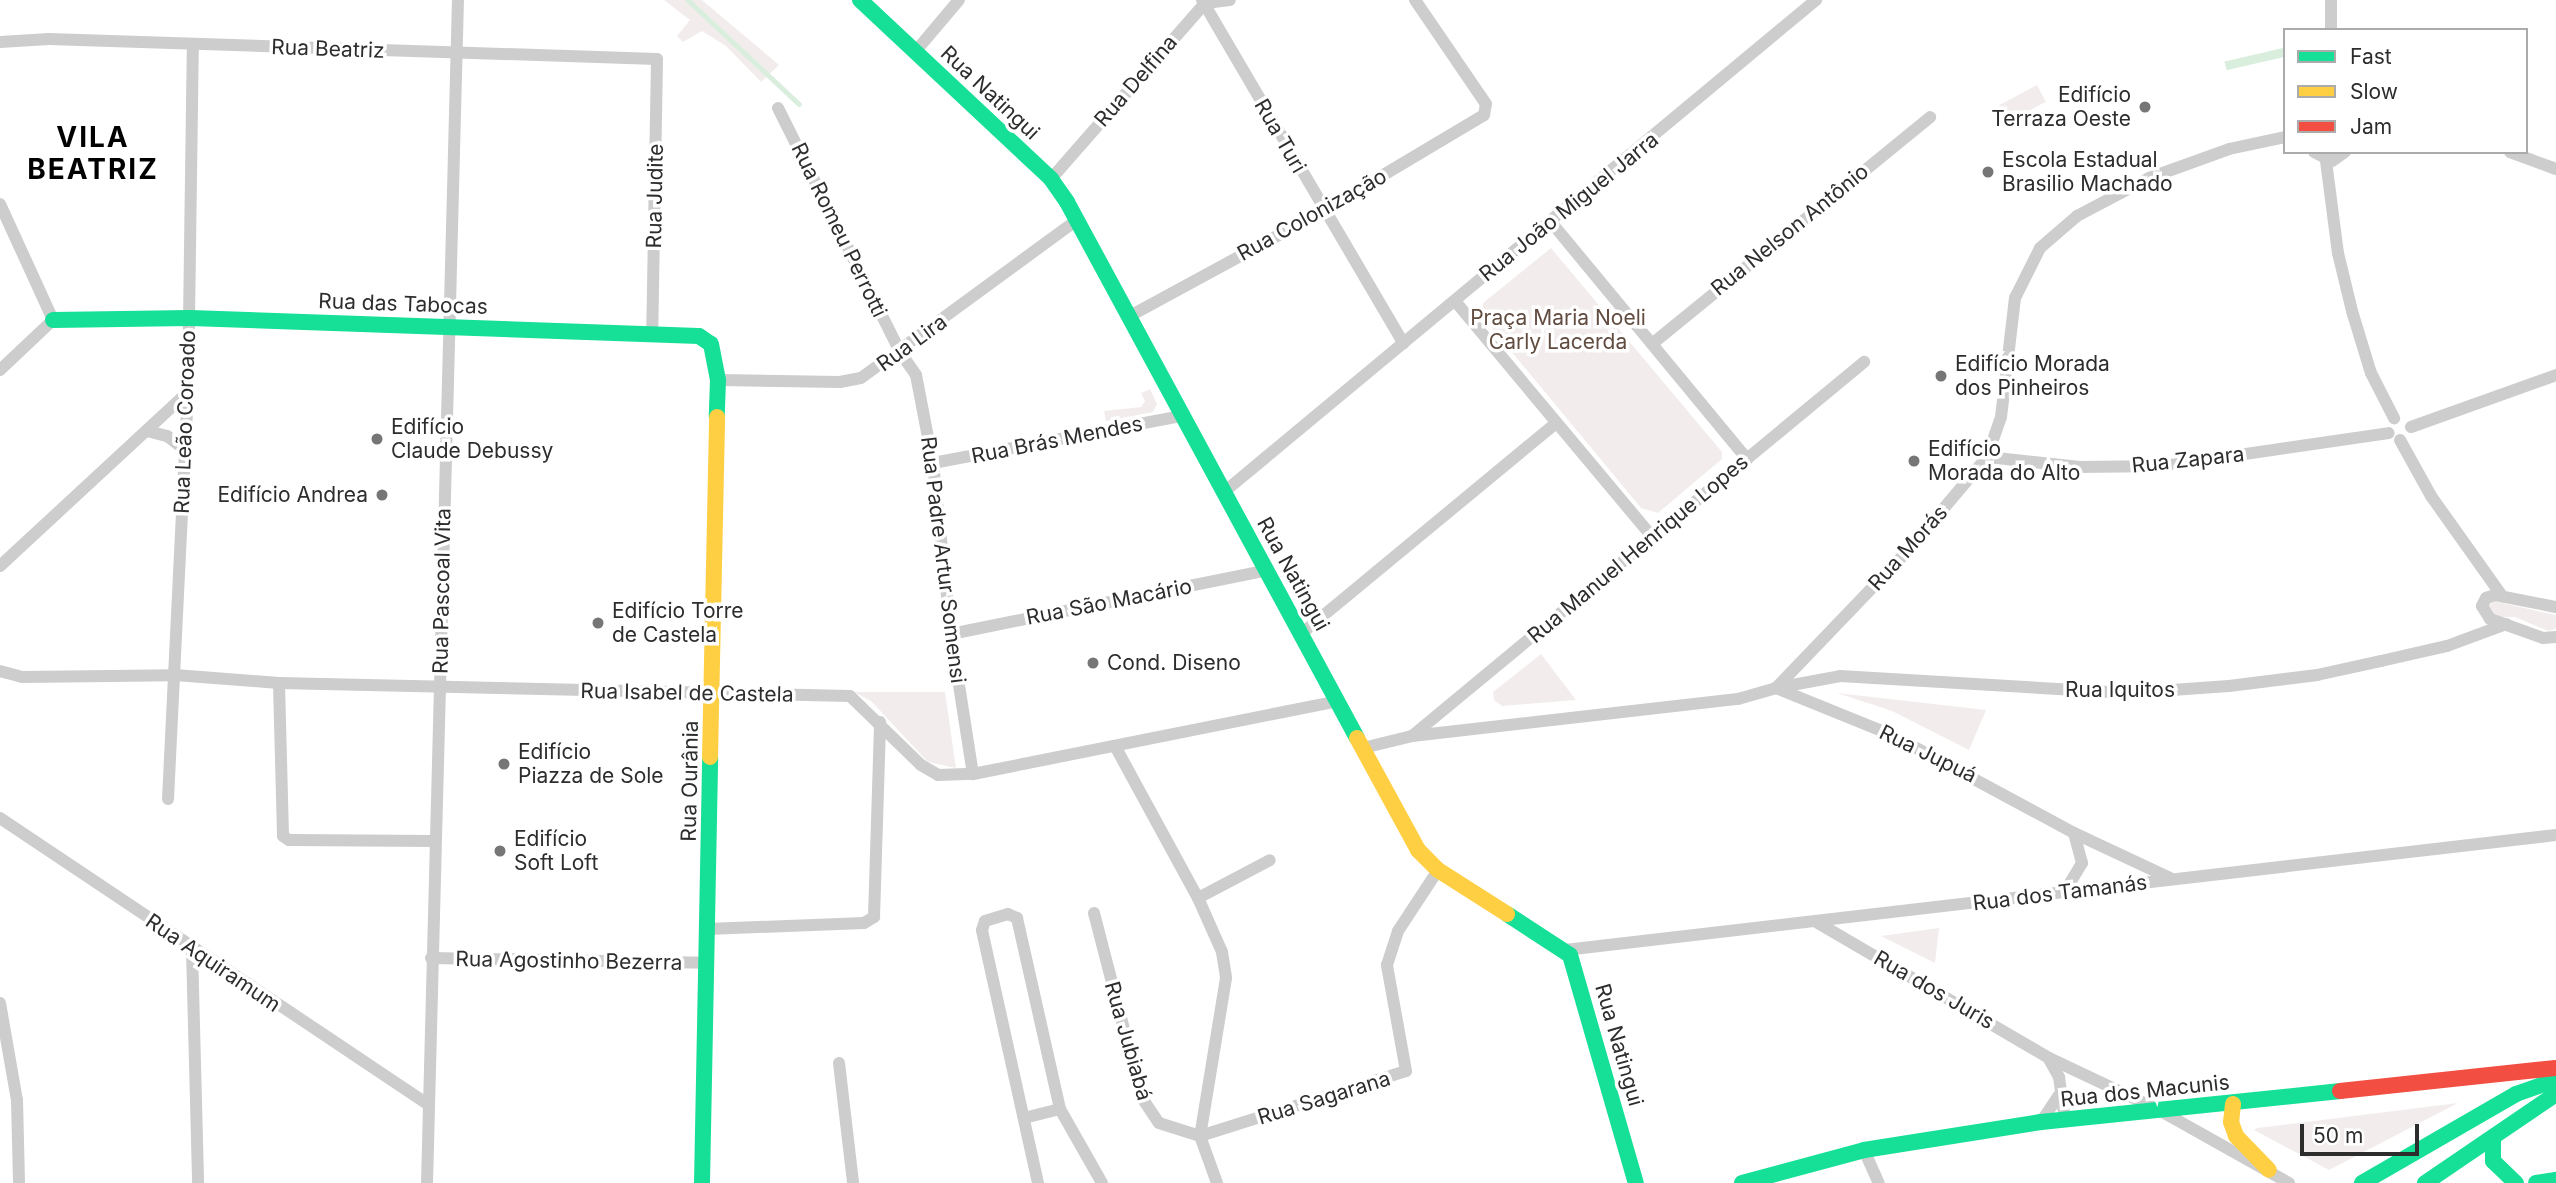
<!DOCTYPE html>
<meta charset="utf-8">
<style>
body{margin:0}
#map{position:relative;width:2556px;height:1183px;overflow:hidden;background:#fff;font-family:Inter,sans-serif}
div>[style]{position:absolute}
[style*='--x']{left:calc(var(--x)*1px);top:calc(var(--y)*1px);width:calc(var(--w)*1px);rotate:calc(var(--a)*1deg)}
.green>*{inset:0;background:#f2edec;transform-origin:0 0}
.water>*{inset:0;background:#daeede;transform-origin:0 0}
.stream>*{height:4.5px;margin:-2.25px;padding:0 2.25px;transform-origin:2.25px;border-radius:2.25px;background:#daeede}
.street>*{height:12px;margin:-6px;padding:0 6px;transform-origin:6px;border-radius:6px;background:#cdcdcd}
.fast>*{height:16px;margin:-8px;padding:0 8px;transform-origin:8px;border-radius:8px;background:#16e098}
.slow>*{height:16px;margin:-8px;padding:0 8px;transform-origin:8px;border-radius:8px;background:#ffcf43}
.jam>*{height:16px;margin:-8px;padding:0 8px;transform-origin:8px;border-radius:8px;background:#f24e42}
.dots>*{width:19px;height:19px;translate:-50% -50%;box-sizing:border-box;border:4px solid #fff;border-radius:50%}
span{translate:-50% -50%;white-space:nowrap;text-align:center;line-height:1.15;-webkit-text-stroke:7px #fff;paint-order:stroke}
.street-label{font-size:21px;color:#2d2d2d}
.poi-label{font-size:21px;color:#2d2d2d}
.right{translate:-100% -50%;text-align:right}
.left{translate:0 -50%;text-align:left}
.park-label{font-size:21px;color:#624c40}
.district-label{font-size:28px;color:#000;font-weight:700;letter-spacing:2px}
.legend{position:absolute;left:2283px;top:28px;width:245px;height:126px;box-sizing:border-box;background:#fff;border:2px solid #ababab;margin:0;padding:9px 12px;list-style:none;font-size:21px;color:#2d2d2d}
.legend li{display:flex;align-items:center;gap:14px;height:35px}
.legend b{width:35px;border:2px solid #ababab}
.scale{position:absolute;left:2300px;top:1124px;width:119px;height:32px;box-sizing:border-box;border:4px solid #2d2d2d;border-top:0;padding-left:9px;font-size:21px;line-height:24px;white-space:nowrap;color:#2d2d2d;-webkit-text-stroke:5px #fff;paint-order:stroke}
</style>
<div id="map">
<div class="green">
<div style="clip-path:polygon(664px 0,702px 0,779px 65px,761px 82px,726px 46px,702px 31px,683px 42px,677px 36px,690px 20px)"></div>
<div style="left:2037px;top:85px;width:19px;height:43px;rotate:62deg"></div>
<div style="clip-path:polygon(1551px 248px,1722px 452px,1722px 459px,1658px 513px,1641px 508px,1482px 316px,1483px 303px)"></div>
<div style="clip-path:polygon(1150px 389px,1157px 404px,1153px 412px,1106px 421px,1104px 411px,1141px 407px,1145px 401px,1141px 393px)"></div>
<div style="clip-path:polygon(2493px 601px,2556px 615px,2556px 629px,2548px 631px,2515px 617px,2493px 617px,2487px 607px)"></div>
<div style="clip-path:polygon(1541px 654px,1576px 700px,1502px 706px,1494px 700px,1493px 692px)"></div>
<div style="clip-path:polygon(854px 692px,945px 692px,956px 768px,928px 762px,871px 701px)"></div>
<div style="clip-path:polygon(1837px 693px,1986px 710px,1969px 750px,1892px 711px)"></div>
<div style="clip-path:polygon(1939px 928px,1935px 963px,1881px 936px)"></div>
<div style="clip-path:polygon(2458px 1103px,2329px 1170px,2254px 1130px,2257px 1128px)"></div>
</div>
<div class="water">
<div style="left:2283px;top:48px;width:9px;height:60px;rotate:77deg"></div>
</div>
<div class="stream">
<div style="--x:688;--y:0;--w:152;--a:43.1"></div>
</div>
<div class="street">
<div style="--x:1202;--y:0;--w:398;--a:59.6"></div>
<div style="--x:2331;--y:30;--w:30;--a:-90"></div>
<div style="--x:0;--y:42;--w:49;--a:-3.5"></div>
<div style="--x:49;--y:39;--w:608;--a:1.88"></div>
<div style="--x:657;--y:59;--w:273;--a:91"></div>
<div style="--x:915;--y:52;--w:68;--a:-49.8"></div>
<div style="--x:778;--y:108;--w:273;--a:63.4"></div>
<div style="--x:900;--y:352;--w:28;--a:55"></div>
<div style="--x:916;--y:375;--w:90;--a:79.1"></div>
<div style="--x:933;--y:463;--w:172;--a:84"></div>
<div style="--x:951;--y:634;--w:142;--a:81.1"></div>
<div style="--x:2314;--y:152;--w:20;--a:27"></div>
<div style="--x:2332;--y:161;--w:16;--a:-35"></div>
<div style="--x:2510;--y:152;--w:49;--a:20.3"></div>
<div style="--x:2326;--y:161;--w:93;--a:82.6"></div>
<div style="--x:2338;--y:253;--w:60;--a:76.4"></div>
<div style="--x:2352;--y:311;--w:65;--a:73"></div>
<div style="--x:2371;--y:373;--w:51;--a:62.9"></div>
<div style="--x:1051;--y:179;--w:234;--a:-48.8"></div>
<div style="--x:1205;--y:3;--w:25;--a:-7"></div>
<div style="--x:0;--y:204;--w:128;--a:65.4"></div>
<div style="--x:53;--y:320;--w:73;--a:136.7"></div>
<div style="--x:1551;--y:222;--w:308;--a:50.4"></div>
<div style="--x:1455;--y:301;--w:307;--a:50.1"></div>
<div style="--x:1128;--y:317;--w:222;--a:-28.5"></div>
<div style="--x:1323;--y:211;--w:187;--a:-30.8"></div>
<div style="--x:1484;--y:115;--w:11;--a:-80"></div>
<div style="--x:1486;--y:104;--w:126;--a:-124.3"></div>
<div style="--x:1652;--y:344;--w:359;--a:-39.2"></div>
<div style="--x:718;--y:380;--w:122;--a:0.9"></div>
<div style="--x:840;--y:382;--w:21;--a:-11"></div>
<div style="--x:861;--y:378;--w:268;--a:-36.2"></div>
<div style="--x:2411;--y:427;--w:154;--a:-19.7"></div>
<div style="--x:147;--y:431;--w:21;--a:14"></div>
<div style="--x:167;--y:436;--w:21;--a:37"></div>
<div style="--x:2400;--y:440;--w:64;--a:61"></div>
<div style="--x:2431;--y:496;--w:123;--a:54.6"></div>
<div style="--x:1987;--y:457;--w:93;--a:6.2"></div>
<div style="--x:2079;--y:467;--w:84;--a:-0.7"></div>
<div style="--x:2163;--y:466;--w:228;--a:-8.3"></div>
<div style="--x:933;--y:463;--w:252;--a:-10.7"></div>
<div style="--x:1224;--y:492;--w:770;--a:-39.73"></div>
<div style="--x:0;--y:566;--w:256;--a:-42.8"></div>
<div style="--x:2556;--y:607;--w:62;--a:-168.9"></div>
<div style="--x:2495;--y:595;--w:9;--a:162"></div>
<div style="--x:2486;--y:598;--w:9;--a:117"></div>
<div style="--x:2482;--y:606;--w:15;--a:58"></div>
<div style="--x:2490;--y:619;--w:56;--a:19.7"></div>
<div style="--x:2543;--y:638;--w:13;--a:-4"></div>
<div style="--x:951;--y:634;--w:322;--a:-11.4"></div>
<div style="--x:1301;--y:634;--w:331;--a:-39.6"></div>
<div style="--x:0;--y:671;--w:23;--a:15"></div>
<div style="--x:22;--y:677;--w:153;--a:-0.7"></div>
<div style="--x:175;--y:675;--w:104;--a:4.4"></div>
<div style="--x:279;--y:683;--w:571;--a:1.3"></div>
<div style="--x:850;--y:696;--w:99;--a:44.2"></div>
<div style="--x:921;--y:765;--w:20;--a:30"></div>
<div style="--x:938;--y:775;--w:35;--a:-2"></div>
<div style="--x:973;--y:774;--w:371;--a:-11.3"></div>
<div style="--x:279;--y:683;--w:153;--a:88.5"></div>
<div style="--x:283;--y:836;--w:7;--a:34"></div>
<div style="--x:289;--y:840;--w:145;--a:0.4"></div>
<div style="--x:1776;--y:688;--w:65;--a:-10.6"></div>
<div style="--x:1840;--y:676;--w:290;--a:3.4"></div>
<div style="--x:2130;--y:693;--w:99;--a:-4"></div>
<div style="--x:2229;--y:686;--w:89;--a:-7.1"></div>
<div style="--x:2317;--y:675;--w:66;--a:-12.3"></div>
<div style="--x:2381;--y:661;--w:68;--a:-12.8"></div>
<div style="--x:2447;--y:646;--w:63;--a:-20.4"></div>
<div style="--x:1776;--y:688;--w:127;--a:22.1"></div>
<div style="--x:1894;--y:736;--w:204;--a:28.3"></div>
<div style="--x:2074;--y:833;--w:106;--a:25.1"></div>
<div style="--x:1412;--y:736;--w:587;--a:-39.61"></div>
<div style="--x:1115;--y:746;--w:173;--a:61.4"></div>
<div style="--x:1198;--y:898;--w:59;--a:66"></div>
<div style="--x:1222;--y:952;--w:26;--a:81"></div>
<div style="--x:1226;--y:978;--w:160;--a:99.3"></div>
<div style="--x:1200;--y:1136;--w:50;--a:70.1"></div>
<div style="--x:1363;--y:748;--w:50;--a:-13.8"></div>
<div style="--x:1412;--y:736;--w:328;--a:-6.5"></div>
<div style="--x:1738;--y:699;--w:40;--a:-16"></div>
<div style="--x:1776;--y:688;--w:197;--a:-46.2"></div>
<div style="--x:1912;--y:546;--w:116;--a:-49.9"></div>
<div style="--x:1987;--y:457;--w:42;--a:-70.7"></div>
<div style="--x:2001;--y:417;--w:120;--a:-83.3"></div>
<div style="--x:2015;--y:298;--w:56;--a:-63.4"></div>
<div style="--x:2040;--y:248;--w:49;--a:-40.9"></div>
<div style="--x:2077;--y:216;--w:81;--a:-27.8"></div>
<div style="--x:2149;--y:178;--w:85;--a:-19.9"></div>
<div style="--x:2229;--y:149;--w:57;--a:-12.1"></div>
<div style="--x:168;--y:799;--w:407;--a:-87.2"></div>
<div style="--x:188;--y:392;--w:347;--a:-89.2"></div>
<div style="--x:0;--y:818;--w:516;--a:33.78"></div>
<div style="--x:2064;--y:893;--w:35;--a:-59"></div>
<div style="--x:2082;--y:863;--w:31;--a:-105"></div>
<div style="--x:1198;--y:898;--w:81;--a:-27.8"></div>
<div style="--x:1094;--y:913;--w:191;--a:75.5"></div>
<div style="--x:1142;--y:1098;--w:30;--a:56"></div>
<div style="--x:1159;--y:1123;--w:43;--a:17.6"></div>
<div style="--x:1200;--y:1136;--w:216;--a:-17.5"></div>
<div style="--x:1406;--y:1071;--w:108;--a:-100.2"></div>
<div style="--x:1387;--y:965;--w:36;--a:-72"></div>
<div style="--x:1398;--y:931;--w:73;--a:-56.7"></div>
<div style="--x:1818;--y:923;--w:268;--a:30.3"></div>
<div style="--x:2049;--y:1058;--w:122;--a:25.3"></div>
<div style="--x:2159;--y:1110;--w:149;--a:29.3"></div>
<div style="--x:708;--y:929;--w:156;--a:-2.2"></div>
<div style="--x:864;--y:923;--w:12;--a:-31"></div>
<div style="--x:874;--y:917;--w:195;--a:-88.2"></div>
<div style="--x:192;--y:949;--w:234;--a:88.5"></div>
<div style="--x:1565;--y:950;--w:998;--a:-6.62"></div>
<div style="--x:431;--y:958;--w:276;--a:1"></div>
<div style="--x:0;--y:1003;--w:98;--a:80.1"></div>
<div style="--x:17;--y:1100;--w:83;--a:88.6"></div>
<div style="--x:2049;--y:1059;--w:21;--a:61"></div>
<div style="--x:2059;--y:1077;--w:43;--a:82.1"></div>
<div style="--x:839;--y:1063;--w:121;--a:83.3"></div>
<div style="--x:1024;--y:1118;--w:37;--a:-14"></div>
<div style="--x:2041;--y:1122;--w:32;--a:-56"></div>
<div style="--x:1864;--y:1150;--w:36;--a:66"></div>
<div style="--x:427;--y:1183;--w:1183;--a:-88.5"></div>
<div style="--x:1038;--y:1183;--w:259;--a:-102.5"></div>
<div style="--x:982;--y:930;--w:9;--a:-72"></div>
<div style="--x:985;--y:921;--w:24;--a:-17"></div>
<div style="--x:1008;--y:914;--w:10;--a:24"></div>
<div style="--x:1017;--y:918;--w:196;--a:77.3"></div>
<div style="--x:1060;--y:1109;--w:85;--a:60.4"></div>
</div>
<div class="fast">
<div style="--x:860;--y:0;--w:262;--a:43.1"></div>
<div style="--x:1051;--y:179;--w:28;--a:55"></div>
<div style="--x:1067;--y:202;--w:609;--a:61.58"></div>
<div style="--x:53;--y:320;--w:137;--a:-0.8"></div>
<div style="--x:190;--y:318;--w:509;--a:2.03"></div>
<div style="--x:699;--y:336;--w:14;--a:34"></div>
<div style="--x:711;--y:344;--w:37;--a:79"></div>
<div style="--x:718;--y:380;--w:37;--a:92"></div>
<div style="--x:1507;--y:914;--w:75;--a:33.1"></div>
<div style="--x:1570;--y:955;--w:237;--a:73.9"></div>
<div style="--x:2493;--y:1139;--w:22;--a:90"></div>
<div style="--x:2493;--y:1161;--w:32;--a:44"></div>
<div style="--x:702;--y:1183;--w:426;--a:-88.9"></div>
<div style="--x:1742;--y:1183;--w:126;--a:-15.1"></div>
<div style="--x:1864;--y:1150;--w:179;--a:-9"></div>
<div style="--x:2041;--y:1122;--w:301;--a:-5.9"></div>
<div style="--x:2362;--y:1183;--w:178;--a:-30"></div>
<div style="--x:2516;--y:1094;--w:42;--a:-19.3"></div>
<div style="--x:2425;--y:1183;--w:158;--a:-34.2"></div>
<div style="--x:2536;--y:1183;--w:20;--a:-9"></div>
</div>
<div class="slow">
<div style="--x:1357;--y:738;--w:128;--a:61.4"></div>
<div style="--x:1418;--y:850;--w:28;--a:45"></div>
<div style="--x:1438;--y:870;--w:82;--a:32.5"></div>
<div style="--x:710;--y:757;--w:340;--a:-88.8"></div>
<div style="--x:2233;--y:1104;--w:18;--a:96"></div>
<div style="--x:2231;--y:1122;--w:15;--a:70"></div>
<div style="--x:2236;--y:1136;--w:47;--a:45.9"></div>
</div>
<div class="jam">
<div style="--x:2340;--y:1091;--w:217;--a:-6.1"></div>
</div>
<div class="dots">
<div style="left:2145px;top:107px;background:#767676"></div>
<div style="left:1988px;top:172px;background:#767676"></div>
<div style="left:1941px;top:376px;background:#767676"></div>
<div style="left:377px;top:439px;background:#767676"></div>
<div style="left:1914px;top:461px;background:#767676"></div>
<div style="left:382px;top:495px;background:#767676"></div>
<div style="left:598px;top:623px;background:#767676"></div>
<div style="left:1093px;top:663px;background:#767676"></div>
<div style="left:504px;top:764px;background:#767676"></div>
<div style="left:500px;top:851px;background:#767676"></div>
</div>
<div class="street-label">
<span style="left:328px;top:49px;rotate:2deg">Rua Beatriz</span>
<span style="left:1136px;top:81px;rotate:-49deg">Rua Delfina</span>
<span style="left:990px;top:93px;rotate:43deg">Rua Natingui</span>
<span style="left:1280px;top:136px;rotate:60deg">Rua Turi</span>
<span style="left:655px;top:196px;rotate:-89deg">Rua Judite</span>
<span style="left:1569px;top:207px;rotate:-39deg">Rua João Miguel Jarra</span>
<span style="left:1312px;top:215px;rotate:-29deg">Rua Colonização</span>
<span style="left:839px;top:230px;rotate:64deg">Rua Romeu Perrotti</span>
<span style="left:1790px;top:230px;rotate:-39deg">Rua Nelson Antônio</span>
<span style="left:403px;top:304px;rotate:2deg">Rua das Tabocas</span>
<span style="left:912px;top:343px;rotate:-36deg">Rua Lira</span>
<span style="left:185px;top:422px;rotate:-88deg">Rua Leão Coroado</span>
<span style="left:1057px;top:440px;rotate:-11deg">Rua Brás Mendes</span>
<span style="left:2188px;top:460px;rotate:-6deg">Rua Zapara</span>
<span style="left:1908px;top:548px;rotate:-48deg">Rua Morás</span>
<span style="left:1638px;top:549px;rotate:-40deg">Rua Manuel Henrique Lopes</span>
<span style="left:943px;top:560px;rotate:83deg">Rua Padre Artur Somensi</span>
<span style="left:1293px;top:574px;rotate:61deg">Rua Natingui</span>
<span style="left:442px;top:591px;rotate:-89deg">Rua Pascoal Vita</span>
<span style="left:1109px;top:602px;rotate:-11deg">Rua São Macário</span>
<span style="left:2120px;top:690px">Rua Iquitos</span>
<span style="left:687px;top:693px;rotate:1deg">Rua Isabel de Castela</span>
<span style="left:1928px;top:754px;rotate:26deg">Rua Jupuá</span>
<span style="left:690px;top:781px;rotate:-89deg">Rua Ourânia</span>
<span style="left:2060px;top:893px;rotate:-7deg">Rua dos Tamanás</span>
<span style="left:569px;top:961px;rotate:1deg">Rua Agostinho Bezerra</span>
<span style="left:213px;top:963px;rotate:34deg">Rua Aquiramum</span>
<span style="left:1934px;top:990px;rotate:30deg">Rua dos Juris</span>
<span style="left:1128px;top:1041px;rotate:74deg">Rua Jubiabá</span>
<span style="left:1619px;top:1045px;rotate:74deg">Rua Natingui</span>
<span style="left:2145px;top:1091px;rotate:-6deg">Rua dos Macunis</span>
<span style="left:1324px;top:1098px;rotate:-17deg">Rua Sagarana</span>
</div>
<div class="poi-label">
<span class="right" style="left:2131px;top:107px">Edifício<br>Terraza Oeste</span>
<span class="left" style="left:2002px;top:172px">Escola Estadual<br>Brasilio Machado</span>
<span class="left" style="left:1955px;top:376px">Edifício Morada<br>dos Pinheiros</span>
<span class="left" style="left:391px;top:439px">Edifício<br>Claude Debussy</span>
<span class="left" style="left:1928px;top:461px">Edifício<br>Morada do Alto</span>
<span class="right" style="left:368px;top:495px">Edifício Andrea</span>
<span class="left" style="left:612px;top:623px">Edifício Torre<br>de Castela</span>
<span class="left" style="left:1107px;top:663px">Cond. Diseno</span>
<span class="left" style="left:518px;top:764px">Edifício<br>Piazza de Sole</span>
<span class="left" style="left:514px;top:851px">Edifício<br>Soft Loft</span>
</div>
<div class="park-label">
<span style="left:1558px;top:330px">Praça Maria Noeli<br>Carly Lacerda</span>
</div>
<div class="district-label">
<span style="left:93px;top:153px">VILA<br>BEATRIZ</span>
</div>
<ul class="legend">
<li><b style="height:9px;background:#16e098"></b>Fast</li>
<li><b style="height:9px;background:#ffcf43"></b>Slow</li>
<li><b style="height:9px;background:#f24e42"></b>Jam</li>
</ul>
<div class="scale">50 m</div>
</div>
